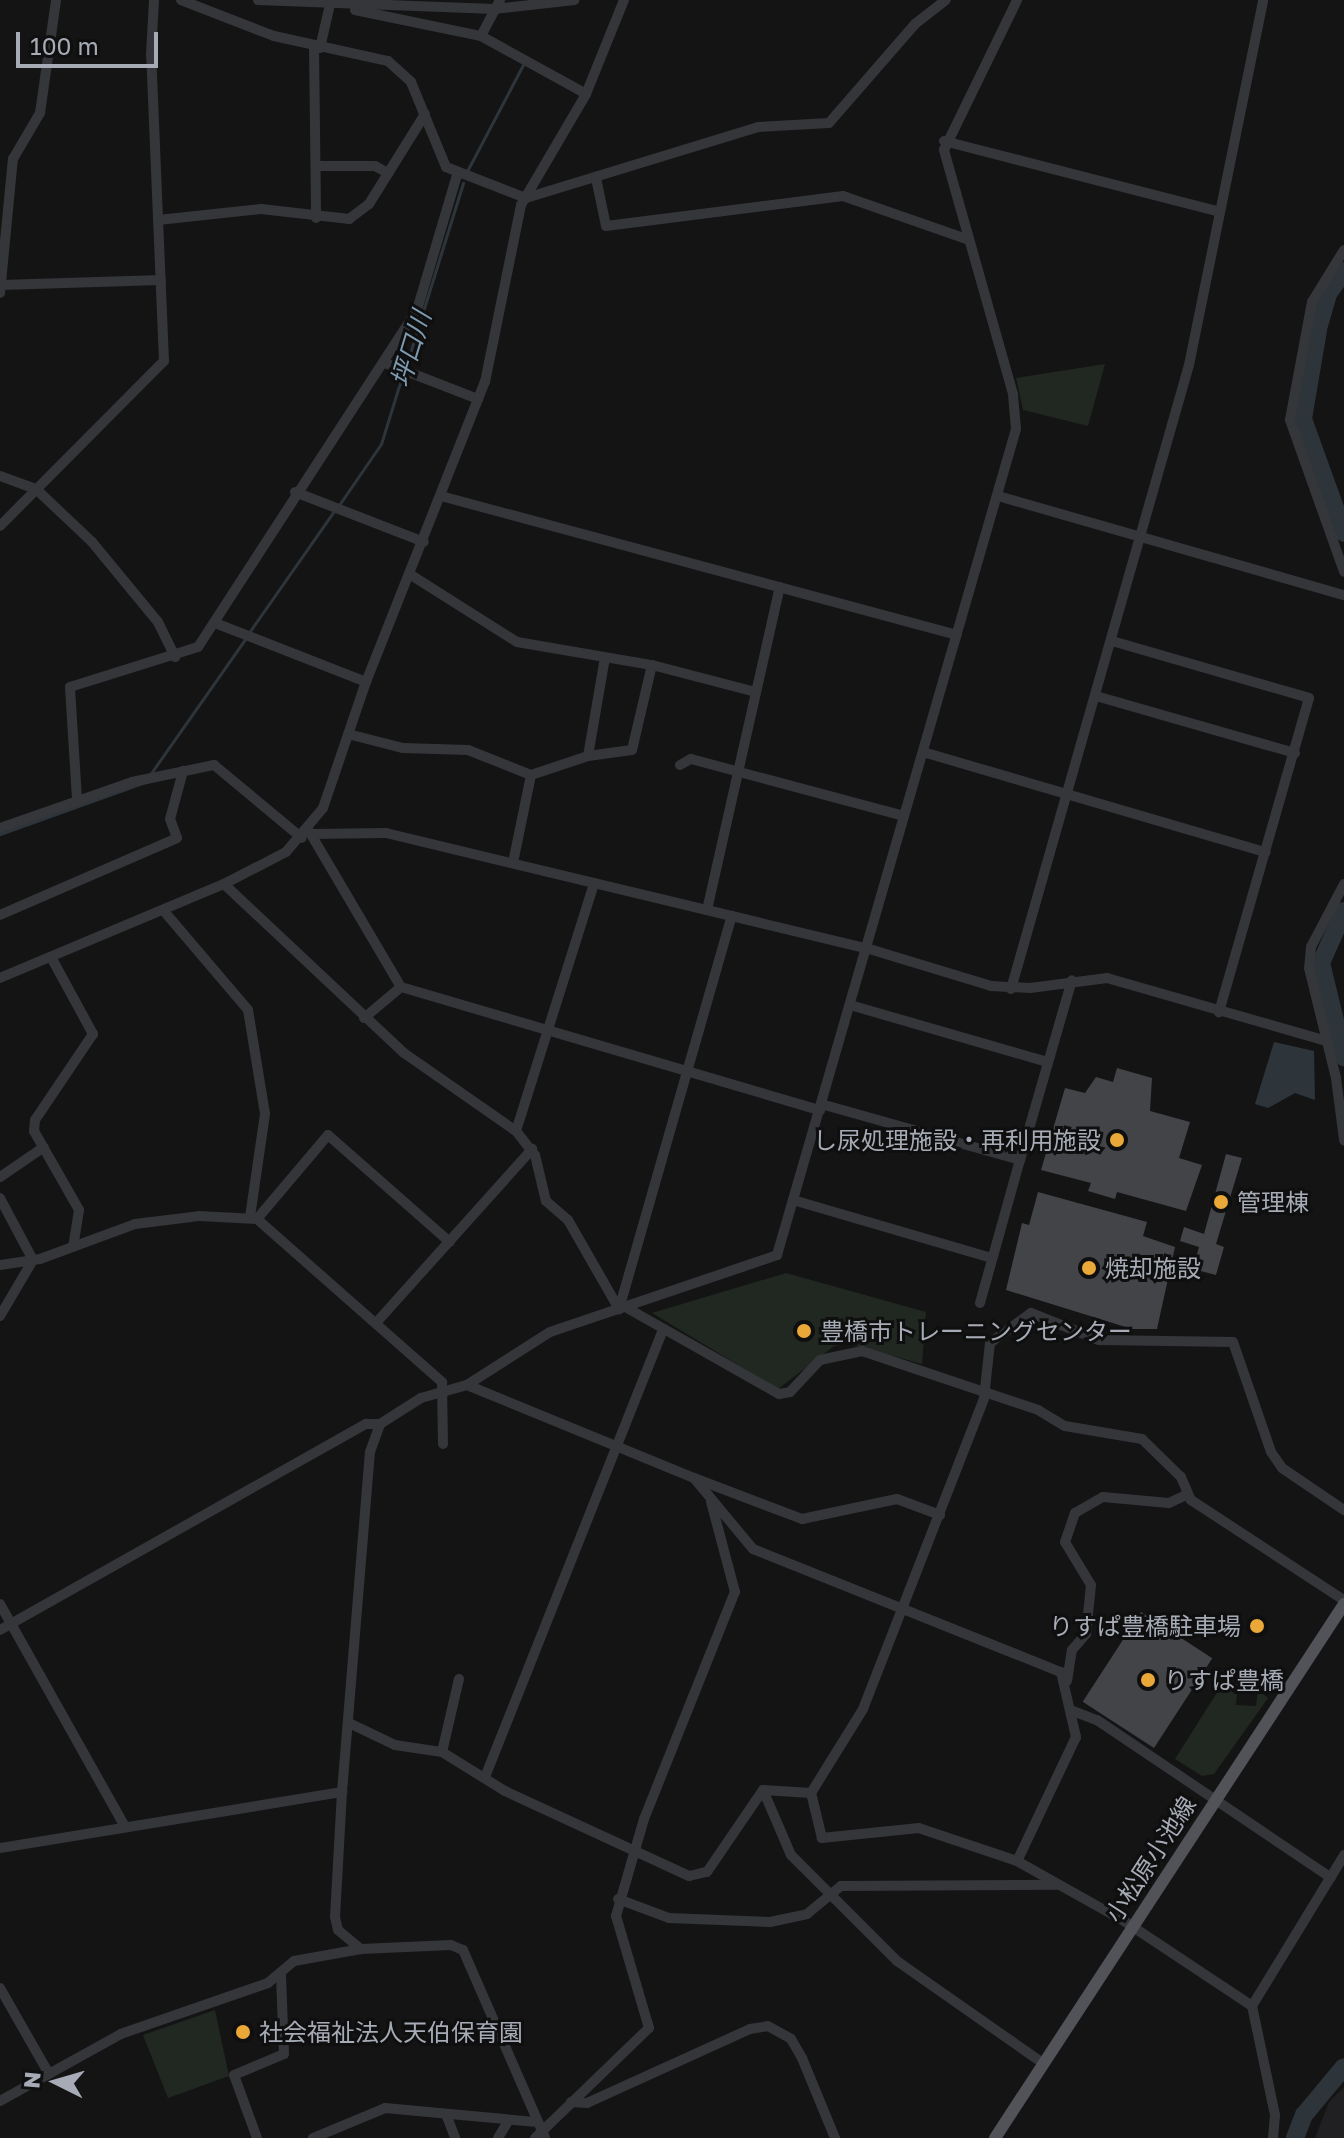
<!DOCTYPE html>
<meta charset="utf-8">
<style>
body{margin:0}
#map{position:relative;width:1344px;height:2138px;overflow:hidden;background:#141415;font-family:"Golos Text","Noto Sans JP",sans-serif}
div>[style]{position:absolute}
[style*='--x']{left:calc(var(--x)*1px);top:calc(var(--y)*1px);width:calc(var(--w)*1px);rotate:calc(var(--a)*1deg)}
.built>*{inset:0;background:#202022}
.green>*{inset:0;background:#202821}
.water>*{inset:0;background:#2d353b}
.stream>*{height:3px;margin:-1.5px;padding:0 1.5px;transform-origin:1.5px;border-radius:1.5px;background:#2d353b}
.river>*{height:18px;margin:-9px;padding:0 9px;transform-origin:9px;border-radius:9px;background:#2d353b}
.building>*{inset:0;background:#434448;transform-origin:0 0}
.minor>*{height:10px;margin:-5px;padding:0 5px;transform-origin:5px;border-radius:5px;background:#35363a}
.major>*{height:12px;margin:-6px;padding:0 6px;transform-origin:6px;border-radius:6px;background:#515359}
.dots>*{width:22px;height:22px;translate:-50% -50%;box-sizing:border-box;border:4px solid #0f0f10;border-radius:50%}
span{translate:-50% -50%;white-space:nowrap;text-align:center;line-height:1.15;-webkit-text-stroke:6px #0f0f10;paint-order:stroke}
.poi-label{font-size:24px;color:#a6abb5}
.right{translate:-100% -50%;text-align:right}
.left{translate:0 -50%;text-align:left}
.street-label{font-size:24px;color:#a6abb5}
.water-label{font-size:26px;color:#7e9aaf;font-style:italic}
.north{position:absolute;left:16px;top:2042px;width:80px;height:80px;-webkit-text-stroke:6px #0f0f10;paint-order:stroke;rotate:275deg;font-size:22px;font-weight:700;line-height:32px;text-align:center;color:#a6abb5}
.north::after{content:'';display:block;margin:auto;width:28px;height:36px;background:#a6abb5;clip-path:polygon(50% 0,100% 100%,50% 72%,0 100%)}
.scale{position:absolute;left:16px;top:32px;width:142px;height:36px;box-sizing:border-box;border:4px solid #a6abb5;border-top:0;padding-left:10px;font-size:24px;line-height:28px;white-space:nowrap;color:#a6abb5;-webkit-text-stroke:6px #0f0f10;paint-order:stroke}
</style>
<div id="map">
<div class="built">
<div style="clip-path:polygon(1344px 2087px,1344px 2138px,1315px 2138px,1329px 2102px)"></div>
</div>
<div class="green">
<div style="clip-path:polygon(1105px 364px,1088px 426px,1023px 410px,1016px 378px)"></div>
<div style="clip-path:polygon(786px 1273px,926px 1312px,922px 1364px,850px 1344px,834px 1346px,778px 1389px,652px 1313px)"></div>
<div style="clip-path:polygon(1223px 1683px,1238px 1684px,1236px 1705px,1256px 1706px,1258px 1690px,1268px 1698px,1214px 1774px,1202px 1776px,1175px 1759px)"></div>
<div style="clip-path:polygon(215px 2010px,229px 2076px,168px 2098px,143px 2035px)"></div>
</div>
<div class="water">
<div style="clip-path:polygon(1274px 1042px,1314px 1051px,1315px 1100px,1295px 1093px,1268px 1108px,1255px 1104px)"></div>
</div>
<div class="stream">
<div style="--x:466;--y:173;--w:124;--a:-62.2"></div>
<div style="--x:406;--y:366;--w:192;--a:-72.7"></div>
<div style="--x:339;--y:505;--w:74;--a:-55.5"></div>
<div style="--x:381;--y:444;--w:74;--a:-72.8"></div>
<div style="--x:250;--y:631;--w:146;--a:-55"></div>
<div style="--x:149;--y:776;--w:169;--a:-54.9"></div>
<div style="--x:0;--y:834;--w:154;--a:-19.7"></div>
</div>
<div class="river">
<div style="--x:1344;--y:271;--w:28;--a:125"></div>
<div style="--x:1328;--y:294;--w:37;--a:106"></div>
<div style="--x:1318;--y:330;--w:90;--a:99.6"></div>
<div style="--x:1303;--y:419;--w:121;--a:70.2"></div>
<div style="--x:1344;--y:911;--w:57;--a:113.9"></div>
<div style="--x:1321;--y:963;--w:97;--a:76.3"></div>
<div style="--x:1295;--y:2138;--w:25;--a:-69"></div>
<div style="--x:1304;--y:2115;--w:62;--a:-50.2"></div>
</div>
<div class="building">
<div style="clip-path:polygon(1117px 1068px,1152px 1078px,1150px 1111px,1190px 1122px,1179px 1158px,1202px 1165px,1186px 1211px,1117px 1192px,1115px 1199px,1088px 1191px,1091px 1183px,1041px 1170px,1065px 1088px,1085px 1093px,1096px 1077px,1113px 1082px)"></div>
<div style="clip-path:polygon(1226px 1154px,1242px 1158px,1216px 1244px,1224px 1247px,1216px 1275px,1193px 1269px,1199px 1247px,1180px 1241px,1184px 1227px,1204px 1234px)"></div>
<div style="clip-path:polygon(1038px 1192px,1147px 1222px,1143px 1236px,1175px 1247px,1157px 1329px,1132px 1329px,1006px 1290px,1022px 1223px,1029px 1225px)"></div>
<div style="left:1141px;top:1612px;width:85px;height:107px;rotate:33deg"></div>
</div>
<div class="minor">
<div style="--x:181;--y:0;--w:100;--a:21.2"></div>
<div style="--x:274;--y:36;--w:117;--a:12.4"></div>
<div style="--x:388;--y:61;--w:31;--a:42"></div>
<div style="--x:411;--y:82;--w:92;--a:67.6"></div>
<div style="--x:446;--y:167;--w:86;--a:21.2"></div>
<div style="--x:526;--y:198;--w:243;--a:-17"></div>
<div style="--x:758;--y:127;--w:71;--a:-3.2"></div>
<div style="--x:829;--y:123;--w:131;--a:-49"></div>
<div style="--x:915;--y:24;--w:39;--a:-38"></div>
<div style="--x:258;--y:0;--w:237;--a:2.2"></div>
<div style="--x:495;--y:9;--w:80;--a:-6.5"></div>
<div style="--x:355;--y:10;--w:129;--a:11.7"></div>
<div style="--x:481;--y:36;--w:120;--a:28.9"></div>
<div style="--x:481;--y:36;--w:41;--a:-62.2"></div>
<div style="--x:314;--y:47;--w:171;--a:89.3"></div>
<div style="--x:320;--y:48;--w:49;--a:-77.1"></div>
<div style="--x:944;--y:141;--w:285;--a:14.4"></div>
<div style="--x:316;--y:166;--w:59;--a:0"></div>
<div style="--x:375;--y:166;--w:15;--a:28"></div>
<div style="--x:596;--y:178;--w:49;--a:78.2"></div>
<div style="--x:606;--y:226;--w:239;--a:-7.2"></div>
<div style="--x:843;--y:196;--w:133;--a:19.2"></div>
<div style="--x:158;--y:220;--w:104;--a:-6.1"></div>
<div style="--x:261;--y:209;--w:89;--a:6.5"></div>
<div style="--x:349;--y:219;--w:25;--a:-37"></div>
<div style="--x:369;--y:204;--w:106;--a:-58.1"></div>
<div style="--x:1344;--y:250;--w:61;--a:121.6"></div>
<div style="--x:1312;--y:302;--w:120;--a:100.6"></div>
<div style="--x:1290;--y:420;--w:161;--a:70.4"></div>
<div style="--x:1;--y:285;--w:160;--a:-1.8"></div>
<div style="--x:0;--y:293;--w:135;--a:-84.5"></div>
<div style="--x:13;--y:159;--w:53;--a:-59.6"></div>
<div style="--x:40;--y:113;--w:114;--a:-81.9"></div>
<div style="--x:385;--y:363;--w:100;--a:21.2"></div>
<div style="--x:0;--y:476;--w:38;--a:20"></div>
<div style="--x:36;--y:489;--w:77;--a:43.4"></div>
<div style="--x:92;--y:542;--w:104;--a:50.5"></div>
<div style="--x:158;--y:622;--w:39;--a:64"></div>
<div style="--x:295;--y:492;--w:138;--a:21.2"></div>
<div style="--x:441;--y:496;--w:534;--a:15.08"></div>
<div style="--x:998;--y:496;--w:360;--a:16"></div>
<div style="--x:0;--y:526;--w:233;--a:-45.2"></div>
<div style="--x:164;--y:361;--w:307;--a:-92.4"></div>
<div style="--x:151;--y:54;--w:54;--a:-86.8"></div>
<div style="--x:411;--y:575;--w:125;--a:32.3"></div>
<div style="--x:517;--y:642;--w:137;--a:9.7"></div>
<div style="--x:652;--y:665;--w:107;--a:14.6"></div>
<div style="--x:215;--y:623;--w:162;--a:21.3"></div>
<div style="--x:1112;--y:641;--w:205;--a:16.1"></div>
<div style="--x:1309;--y:698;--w:327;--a:106"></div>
<div style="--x:1096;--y:696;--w:207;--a:16"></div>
<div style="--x:348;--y:734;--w:57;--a:14.3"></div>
<div style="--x:403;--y:748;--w:65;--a:1.8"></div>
<div style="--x:468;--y:750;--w:68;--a:21.6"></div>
<div style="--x:531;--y:775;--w:90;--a:101.6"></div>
<div style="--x:923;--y:752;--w:357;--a:16.3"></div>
<div style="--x:588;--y:756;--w:99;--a:-80.2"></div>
<div style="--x:680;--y:765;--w:13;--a:-29"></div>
<div style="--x:691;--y:759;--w:220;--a:15"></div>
<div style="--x:531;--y:775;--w:60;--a:-18.4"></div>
<div style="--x:588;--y:756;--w:44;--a:-7.8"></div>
<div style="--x:632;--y:750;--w:87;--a:-76.8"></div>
<div style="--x:77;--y:799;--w:112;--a:-93.6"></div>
<div style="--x:70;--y:687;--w:134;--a:-17.4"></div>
<div style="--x:198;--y:647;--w:402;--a:-57"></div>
<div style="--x:417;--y:310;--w:141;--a:-73.5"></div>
<div style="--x:0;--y:828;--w:140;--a:-19.2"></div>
<div style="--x:132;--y:782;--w:84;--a:-11.7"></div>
<div style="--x:214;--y:765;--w:114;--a:39.7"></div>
<div style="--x:309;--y:831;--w:181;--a:59.5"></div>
<div style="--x:401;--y:987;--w:437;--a:16.4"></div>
<div style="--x:312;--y:834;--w:74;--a:-0.8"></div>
<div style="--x:386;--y:833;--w:494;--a:13.5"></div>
<div style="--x:866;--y:948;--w:131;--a:16.9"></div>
<div style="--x:991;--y:986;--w:39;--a:3"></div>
<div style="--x:1030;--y:988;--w:78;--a:-7.4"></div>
<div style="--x:1107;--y:978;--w:229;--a:16"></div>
<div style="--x:224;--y:884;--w:70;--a:-27.3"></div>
<div style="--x:286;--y:852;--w:57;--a:-49.9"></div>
<div style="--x:323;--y:808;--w:133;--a:-71.2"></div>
<div style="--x:366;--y:682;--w:323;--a:-68.4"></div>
<div style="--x:485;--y:382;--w:181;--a:-78.5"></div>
<div style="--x:521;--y:205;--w:129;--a:-59.6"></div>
<div style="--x:586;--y:94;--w:101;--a:-68"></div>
<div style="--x:1344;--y:884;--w:71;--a:117.6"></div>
<div style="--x:1311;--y:947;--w:21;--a:95"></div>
<div style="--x:1309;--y:968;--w:113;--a:76.2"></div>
<div style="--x:1336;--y:1078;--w:63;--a:82.6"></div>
<div style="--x:163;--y:910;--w:131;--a:49.6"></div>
<div style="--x:248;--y:1010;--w:105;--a:80.7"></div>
<div style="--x:265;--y:1114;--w:104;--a:98.3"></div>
<div style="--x:707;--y:910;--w:331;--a:-77.3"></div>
<div style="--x:0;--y:915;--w:193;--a:-23.5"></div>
<div style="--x:177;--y:838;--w:20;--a:-110"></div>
<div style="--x:170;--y:819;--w:50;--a:-74.8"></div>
<div style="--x:51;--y:957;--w:88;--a:61.4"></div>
<div style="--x:93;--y:1034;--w:104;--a:124"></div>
<div style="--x:35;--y:1120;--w:11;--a:95"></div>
<div style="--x:34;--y:1131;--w:91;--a:60.3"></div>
<div style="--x:79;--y:1210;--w:36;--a:99"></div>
<div style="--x:0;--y:978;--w:243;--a:-22.8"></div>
<div style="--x:224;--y:884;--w:247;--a:43.2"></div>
<div style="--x:404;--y:1053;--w:136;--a:34.9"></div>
<div style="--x:516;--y:1131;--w:31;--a:52"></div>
<div style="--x:535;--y:1155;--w:47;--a:76.6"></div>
<div style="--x:546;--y:1201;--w:29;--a:41"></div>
<div style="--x:568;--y:1220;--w:103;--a:60.2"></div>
<div style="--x:1011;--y:989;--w:649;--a:-74.08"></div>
<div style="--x:1189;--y:365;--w:372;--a:-78.5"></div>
<div style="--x:850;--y:1005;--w:206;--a:16.1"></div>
<div style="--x:364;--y:1018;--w:48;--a:-40"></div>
<div style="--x:821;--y:1104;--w:207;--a:15.7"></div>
<div style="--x:1020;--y:1160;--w:187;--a:-73.9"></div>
<div style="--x:516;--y:1131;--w:260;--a:-72.5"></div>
<div style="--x:0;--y:1177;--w:53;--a:-34.3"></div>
<div style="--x:0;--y:1198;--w:70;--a:62"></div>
<div style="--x:33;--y:1260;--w:65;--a:120.5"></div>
<div style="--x:793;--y:1200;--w:206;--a:16.3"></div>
<div style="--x:257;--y:1219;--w:110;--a:-49.8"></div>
<div style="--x:328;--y:1135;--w:162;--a:41.3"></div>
<div style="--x:0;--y:1265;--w:40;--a:-8.5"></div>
<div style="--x:40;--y:1259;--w:101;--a:-20.2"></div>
<div style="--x:135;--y:1224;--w:64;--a:-7.1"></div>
<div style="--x:199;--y:1216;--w:58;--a:3"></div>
<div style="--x:257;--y:1219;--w:247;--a:41.4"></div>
<div style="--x:442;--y:1382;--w:62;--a:89.1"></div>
<div style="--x:980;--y:1303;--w:148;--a:-74.4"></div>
<div style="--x:627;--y:1308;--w:175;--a:29.5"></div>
<div style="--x:779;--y:1394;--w:11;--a:-10"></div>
<div style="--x:790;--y:1392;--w:44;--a:-46.8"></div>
<div style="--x:820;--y:1360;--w:43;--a:-12.1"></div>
<div style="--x:862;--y:1351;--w:186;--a:18.5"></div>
<div style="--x:1038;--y:1410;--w:31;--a:31"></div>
<div style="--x:1065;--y:1426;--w:78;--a:9.6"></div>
<div style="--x:1142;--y:1439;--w:54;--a:44.3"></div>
<div style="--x:1181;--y:1477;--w:25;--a:67"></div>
<div style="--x:1191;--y:1500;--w:183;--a:33.2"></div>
<div style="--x:619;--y:1309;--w:409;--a:-74"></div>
<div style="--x:376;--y:1323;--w:234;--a:-48.1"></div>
<div style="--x:467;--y:1385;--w:245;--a:22.3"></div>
<div style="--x:694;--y:1478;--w:92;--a:50.3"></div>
<div style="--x:753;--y:1549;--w:332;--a:21.8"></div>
<div style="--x:1061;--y:1672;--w:67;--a:77"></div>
<div style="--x:1076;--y:1737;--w:137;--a:115.4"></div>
<div style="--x:694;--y:1478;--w:116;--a:20.8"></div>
<div style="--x:802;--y:1519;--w:97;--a:-11.9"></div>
<div style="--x:897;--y:1499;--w:46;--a:20.4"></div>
<div style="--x:0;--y:1604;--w:256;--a:60.7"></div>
<div style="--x:0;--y:1630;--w:420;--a:-29.4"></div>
<div style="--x:366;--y:1424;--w:14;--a:0"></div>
<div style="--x:1067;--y:1681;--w:31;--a:-81"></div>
<div style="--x:1072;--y:1650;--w:21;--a:-49"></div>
<div style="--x:1086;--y:1634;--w:49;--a:-84.2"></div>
<div style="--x:1091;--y:1585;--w:50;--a:-121.2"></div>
<div style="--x:1065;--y:1542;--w:31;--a:-71"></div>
<div style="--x:1075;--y:1513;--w:32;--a:-30"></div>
<div style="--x:1103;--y:1497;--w:66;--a:5.2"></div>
<div style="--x:1169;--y:1503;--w:21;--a:-25"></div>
<div style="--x:1073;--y:1711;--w:26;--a:21"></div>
<div style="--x:1097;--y:1720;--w:282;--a:34"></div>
<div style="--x:349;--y:1723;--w:51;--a:25.6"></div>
<div style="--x:395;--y:1745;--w:48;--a:8.5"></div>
<div style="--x:442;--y:1752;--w:74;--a:31.8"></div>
<div style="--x:505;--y:1791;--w:203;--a:24.8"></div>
<div style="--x:689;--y:1876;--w:18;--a:-13"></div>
<div style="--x:707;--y:1872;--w:99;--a:-55.7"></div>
<div style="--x:763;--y:1790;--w:48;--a:3.6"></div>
<div style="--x:442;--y:1752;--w:75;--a:-76.9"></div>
<div style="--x:485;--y:1777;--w:481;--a:-68.3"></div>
<div style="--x:763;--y:1790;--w:71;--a:66.7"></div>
<div style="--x:791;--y:1855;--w:150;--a:45"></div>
<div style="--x:897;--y:1961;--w:179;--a:35"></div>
<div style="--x:342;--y:1792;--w:341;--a:-85.3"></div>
<div style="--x:370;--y:1452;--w:30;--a:-70"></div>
<div style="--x:380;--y:1424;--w:49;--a:-32.4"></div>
<div style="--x:421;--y:1398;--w:48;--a:-15.8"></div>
<div style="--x:467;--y:1385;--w:98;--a:-32.6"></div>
<div style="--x:550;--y:1332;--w:240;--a:-18.7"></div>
<div style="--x:777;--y:1255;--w:860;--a:-73.86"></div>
<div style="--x:1016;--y:429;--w:35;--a:-95"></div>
<div style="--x:1013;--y:394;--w:254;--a:-105.8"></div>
<div style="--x:944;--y:150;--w:167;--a:-64"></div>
<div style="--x:0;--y:1848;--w:347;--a:-9.3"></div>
<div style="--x:342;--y:1792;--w:125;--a:93.2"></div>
<div style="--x:335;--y:1917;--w:13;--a:77"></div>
<div style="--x:338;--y:1930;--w:30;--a:40"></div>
<div style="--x:361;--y:1949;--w:68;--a:169.8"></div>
<div style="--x:294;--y:1961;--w:34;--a:140"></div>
<div style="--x:268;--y:1983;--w:156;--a:160.9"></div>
<div style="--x:121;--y:2034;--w:138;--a:151"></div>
<div style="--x:618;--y:1899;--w:54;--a:20.4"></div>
<div style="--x:669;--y:1918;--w:101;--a:2.3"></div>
<div style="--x:770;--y:1922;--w:38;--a:-12"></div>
<div style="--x:807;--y:1914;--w:44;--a:-39.5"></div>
<div style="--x:841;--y:1886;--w:218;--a:-0.3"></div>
<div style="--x:361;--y:1949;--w:90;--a:-2.5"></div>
<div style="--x:451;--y:1945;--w:13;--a:23"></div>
<div style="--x:463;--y:1950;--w:205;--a:66.4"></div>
<div style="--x:0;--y:1988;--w:99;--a:60.3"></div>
<div style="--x:1252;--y:2006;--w:177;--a:-58.6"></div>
<div style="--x:571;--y:2102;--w:16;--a:4"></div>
<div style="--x:587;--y:2103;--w:179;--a:-24.4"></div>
<div style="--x:750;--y:2029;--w:18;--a:-9"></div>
<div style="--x:768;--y:2026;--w:26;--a:29"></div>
<div style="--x:791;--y:2039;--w:22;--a:60"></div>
<div style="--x:802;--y:2058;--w:87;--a:67.6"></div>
<div style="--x:446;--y:2114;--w:26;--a:69"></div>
<div style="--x:257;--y:2138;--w:67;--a:-110.1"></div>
<div style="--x:234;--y:2075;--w:54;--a:-22.8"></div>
<div style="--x:284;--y:2054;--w:79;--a:-92.2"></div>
<div style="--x:313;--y:2138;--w:78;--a:-22.6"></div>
<div style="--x:385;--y:2108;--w:153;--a:5.3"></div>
<div style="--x:498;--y:2138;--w:21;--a:-59"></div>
<div style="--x:535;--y:2138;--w:158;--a:-44"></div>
<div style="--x:649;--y:2028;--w:117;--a:-106.4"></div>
<div style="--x:616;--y:1916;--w:101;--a:-73.9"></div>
<div style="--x:644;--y:1819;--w:245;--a:-68.2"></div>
<div style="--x:735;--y:1592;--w:93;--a:-104.9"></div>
<div style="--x:1273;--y:2138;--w:23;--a:-85"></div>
<div style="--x:1275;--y:2115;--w:111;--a:-101.9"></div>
<div style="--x:1252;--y:2006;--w:154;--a:-146.4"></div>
<div style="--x:1124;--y:1921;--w:123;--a:-150.7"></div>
<div style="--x:1017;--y:1861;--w:103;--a:-161.4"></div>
<div style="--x:919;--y:1828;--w:98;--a:174.1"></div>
<div style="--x:822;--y:1838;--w:46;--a:-103.7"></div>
<div style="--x:811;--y:1793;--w:99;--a:-58.2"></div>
<div style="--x:863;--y:1709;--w:334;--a:-68.7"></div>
<div style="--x:984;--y:1398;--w:55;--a:-83.8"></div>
<div style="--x:990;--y:1343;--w:51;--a:-36.2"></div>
<div style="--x:1031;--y:1313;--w:73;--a:21.7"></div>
<div style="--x:1099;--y:1340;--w:134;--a:0.9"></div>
<div style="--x:1233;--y:1342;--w:116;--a:70.9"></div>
<div style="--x:1271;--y:1452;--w:19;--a:55"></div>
<div style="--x:1282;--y:1468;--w:75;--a:34.1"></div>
</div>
<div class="major">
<div style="--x:995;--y:2138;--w:638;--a:-56.83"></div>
</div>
<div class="dots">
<div style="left:1117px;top:1140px;background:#e9a838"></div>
<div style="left:1221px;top:1202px;background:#e9a838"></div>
<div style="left:1089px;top:1268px;background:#e9a838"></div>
<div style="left:804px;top:1331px;background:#e9a838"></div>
<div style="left:1257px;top:1626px;background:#e9a838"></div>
<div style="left:1148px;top:1680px;background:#e9a838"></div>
<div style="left:243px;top:2032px;background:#e9a838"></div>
</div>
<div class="poi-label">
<span class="right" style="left:1101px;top:1140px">し尿処理施設・再利用施設</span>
<span class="left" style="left:1237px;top:1202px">管理棟</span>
<span class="left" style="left:1105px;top:1268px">焼却施設</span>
<span class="left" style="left:820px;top:1331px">豊橋市トレーニングセンター</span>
<span class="right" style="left:1241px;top:1626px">りすぱ豊橋駐車場</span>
<span class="left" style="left:1164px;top:1680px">りすぱ豊橋</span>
<span class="left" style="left:259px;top:2032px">社会福祉法人天伯保育園</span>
</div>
<div class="street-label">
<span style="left:1150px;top:1859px;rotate:-57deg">小松原小池線</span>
</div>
<div class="water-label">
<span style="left:411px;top:349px;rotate:-73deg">坪口川</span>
</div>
<div class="north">N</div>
<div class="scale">100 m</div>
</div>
